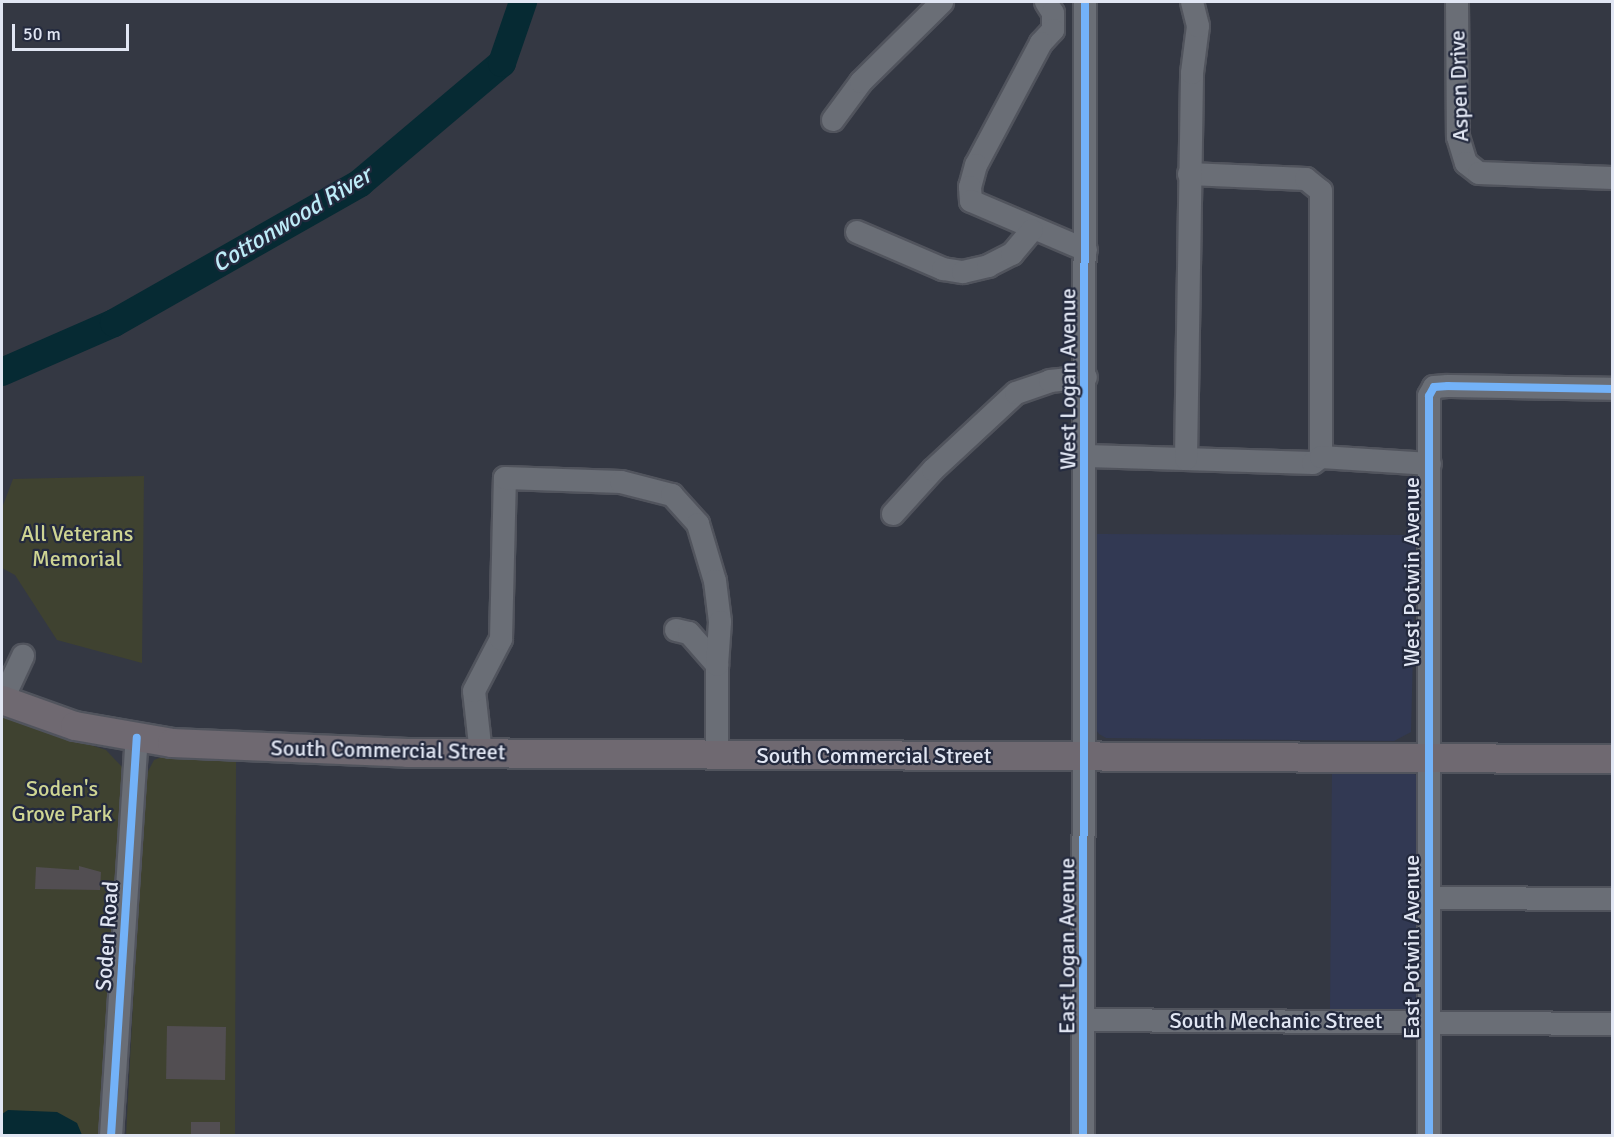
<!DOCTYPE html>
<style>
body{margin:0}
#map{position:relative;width:1614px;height:1137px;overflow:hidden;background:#343843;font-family:Signika,sans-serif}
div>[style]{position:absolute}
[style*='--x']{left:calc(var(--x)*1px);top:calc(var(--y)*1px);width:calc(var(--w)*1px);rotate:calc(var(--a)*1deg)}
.built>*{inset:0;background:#323953}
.green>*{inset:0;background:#3f4230}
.water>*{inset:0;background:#062a33}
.river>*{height:28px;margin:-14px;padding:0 14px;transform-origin:14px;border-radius:14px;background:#062a33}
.building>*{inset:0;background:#524e52;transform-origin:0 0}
.roads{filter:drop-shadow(2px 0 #51545d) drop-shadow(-2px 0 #51545d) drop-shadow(0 2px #51545d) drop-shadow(0 -2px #51545d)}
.minor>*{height:22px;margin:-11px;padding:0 11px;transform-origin:11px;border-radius:11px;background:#6a6e76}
.major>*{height:28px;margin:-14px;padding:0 14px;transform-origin:14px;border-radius:14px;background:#6f6971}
.cycleway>*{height:8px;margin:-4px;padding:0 4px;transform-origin:4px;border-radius:4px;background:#73b2f8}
span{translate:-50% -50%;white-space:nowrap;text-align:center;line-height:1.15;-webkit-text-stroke:4.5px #242a3e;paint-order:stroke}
.street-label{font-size:22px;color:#e1e6f3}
.park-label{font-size:22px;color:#cfd593}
.water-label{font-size:24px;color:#bdecf8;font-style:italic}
.frame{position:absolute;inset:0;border:3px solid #e1e6f3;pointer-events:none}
.scale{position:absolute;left:12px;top:24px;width:117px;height:27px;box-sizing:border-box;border:3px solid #e1e6f3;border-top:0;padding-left:8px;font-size:18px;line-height:21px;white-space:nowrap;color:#e1e6f3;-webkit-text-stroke:4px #242a3e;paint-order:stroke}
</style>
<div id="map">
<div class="built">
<div style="clip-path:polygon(1096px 534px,1416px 535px,1411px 732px,1394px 741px,1106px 738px,1099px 734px,1094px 727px)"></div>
<div style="clip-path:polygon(1332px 767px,1411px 771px,1418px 777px,1420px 1002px,1407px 1011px,1330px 1011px)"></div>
</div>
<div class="green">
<div style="clip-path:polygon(144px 476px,142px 663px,57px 640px,15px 575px,2px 568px,2px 508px,13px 479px)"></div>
<div style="clip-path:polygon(2px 716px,106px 750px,122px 767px,104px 1135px,2px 1136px)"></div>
<div style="clip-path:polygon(170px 754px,236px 758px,235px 1135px,126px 1136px,145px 777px,154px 760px)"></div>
</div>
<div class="water">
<div style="clip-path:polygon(8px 1110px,57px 1112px,77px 1123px,82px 1135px,2px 1135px,2px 1114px)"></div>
</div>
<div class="river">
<div style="--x:2;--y:372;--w:122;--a:-23.6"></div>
<div style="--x:114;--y:323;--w:283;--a:-29.6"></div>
<div style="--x:360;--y:183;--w:186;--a:-40.2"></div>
<div style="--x:502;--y:63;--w:65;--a:-71"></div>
</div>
<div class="building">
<div style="clip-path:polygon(79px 866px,101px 872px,100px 890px,35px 889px,36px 867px,79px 870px)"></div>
<div style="left:167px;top:1026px;width:59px;height:53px;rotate:1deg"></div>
<div style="left:191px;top:1122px;width:29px;height:14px"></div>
</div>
<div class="roads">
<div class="minor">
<div style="--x:1046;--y:2;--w:13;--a:58"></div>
<div style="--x:1053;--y:13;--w:17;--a:90"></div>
<div style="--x:1053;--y:30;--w:18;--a:133"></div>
<div style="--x:1041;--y:43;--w:138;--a:118"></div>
<div style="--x:976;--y:165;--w:23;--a:105"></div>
<div style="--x:970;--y:187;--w:14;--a:86"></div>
<div style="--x:971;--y:201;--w:125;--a:23.1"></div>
<div style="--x:1457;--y:2;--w:135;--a:89.6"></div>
<div style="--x:1458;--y:137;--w:27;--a:73"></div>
<div style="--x:1466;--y:163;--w:16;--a:38"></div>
<div style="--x:1479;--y:173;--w:133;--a:2.2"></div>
<div style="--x:833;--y:120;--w:47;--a:-53.6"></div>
<div style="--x:861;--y:82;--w:114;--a:-44.6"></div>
<div style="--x:1189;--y:174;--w:117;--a:2.4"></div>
<div style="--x:1306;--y:179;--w:19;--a:39"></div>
<div style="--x:1321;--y:191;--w:266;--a:90"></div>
<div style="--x:857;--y:232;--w:94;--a:23.3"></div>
<div style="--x:943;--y:269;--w:20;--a:9"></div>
<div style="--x:963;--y:272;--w:26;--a:-13"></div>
<div style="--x:988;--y:266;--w:27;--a:-27"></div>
<div style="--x:1012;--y:254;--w:31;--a:-50"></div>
<div style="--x:1087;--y:456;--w:226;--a:1.8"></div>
<div style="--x:1313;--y:463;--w:10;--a:-37"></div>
<div style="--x:1321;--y:457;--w:109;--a:3.7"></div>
<div style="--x:1186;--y:459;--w:386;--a:-89.1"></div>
<div style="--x:1192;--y:73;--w:47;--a:-82.7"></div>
<div style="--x:1198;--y:26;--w:25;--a:-104"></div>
<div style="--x:893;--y:514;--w:59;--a:-47.7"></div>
<div style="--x:933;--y:470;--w:113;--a:-42.9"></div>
<div style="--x:1016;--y:393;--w:36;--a:-19"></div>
<div style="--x:1050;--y:381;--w:36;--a:-6"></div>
<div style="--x:676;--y:630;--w:13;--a:13"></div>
<div style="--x:689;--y:633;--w:43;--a:48.8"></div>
<div style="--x:717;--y:665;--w:90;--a:90"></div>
<div style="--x:2;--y:701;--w:50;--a:-65"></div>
<div style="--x:481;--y:754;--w:63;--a:-96.3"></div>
<div style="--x:474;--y:691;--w:59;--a:-62.6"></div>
<div style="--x:501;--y:639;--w:161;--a:-88.6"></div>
<div style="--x:505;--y:478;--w:116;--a:2"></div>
<div style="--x:621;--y:482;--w:53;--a:14.3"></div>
<div style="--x:672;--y:495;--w:39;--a:48"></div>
<div style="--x:698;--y:524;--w:59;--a:73.4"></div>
<div style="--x:715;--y:581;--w:41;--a:83"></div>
<div style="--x:720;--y:622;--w:43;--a:94"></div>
<div style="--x:1430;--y:898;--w:182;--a:0.3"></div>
<div style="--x:1084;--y:1020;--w:528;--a:0.43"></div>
<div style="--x:111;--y:1136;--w:399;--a:-86.3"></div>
<div style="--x:1083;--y:1136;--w:1134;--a:-89.9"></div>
<div style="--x:1429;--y:1136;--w:740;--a:-90"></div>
<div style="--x:1429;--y:396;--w:10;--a:-61"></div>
<div style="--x:1434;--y:387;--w:14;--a:-4"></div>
<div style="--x:1448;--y:386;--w:164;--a:1"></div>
</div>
<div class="major">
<div style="--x:2;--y:700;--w:77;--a:19.6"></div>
<div style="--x:75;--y:726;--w:98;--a:9.9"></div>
<div style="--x:172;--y:743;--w:236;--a:2.4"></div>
<div style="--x:408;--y:753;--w:1204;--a:0.29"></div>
</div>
</div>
<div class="cycleway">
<div style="--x:111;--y:1136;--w:399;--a:-86.3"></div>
<div style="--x:1083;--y:1136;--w:1134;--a:-89.9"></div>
<div style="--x:1429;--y:1136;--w:740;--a:-90"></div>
<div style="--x:1429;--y:396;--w:10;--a:-61"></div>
<div style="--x:1434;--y:387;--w:14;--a:-4"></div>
<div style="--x:1448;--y:386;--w:164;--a:1"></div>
</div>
<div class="street-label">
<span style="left:1459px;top:86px;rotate:-92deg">Aspen Drive</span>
<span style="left:1068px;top:379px;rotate:-90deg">West Logan Avenue</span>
<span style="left:1412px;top:572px;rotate:-90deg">West Potwin Avenue</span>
<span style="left:388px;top:750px;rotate:1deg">South Commercial Street</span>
<span style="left:874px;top:756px">South Commercial Street</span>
<span style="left:107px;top:936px;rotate:-86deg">Soden Road</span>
<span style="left:1067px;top:946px;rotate:-90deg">East Logan Avenue</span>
<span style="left:1412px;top:947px;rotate:-90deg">East Potwin Avenue</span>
<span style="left:1276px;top:1021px">South Mechanic Street</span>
</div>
<div class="park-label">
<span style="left:77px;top:546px">All Veterans<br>Memorial</span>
<span style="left:62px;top:801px">Soden's<br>Grove Park</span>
</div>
<div class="water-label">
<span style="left:292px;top:220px;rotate:-31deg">Cottonwood River</span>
</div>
<div class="frame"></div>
<div class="scale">50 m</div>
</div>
